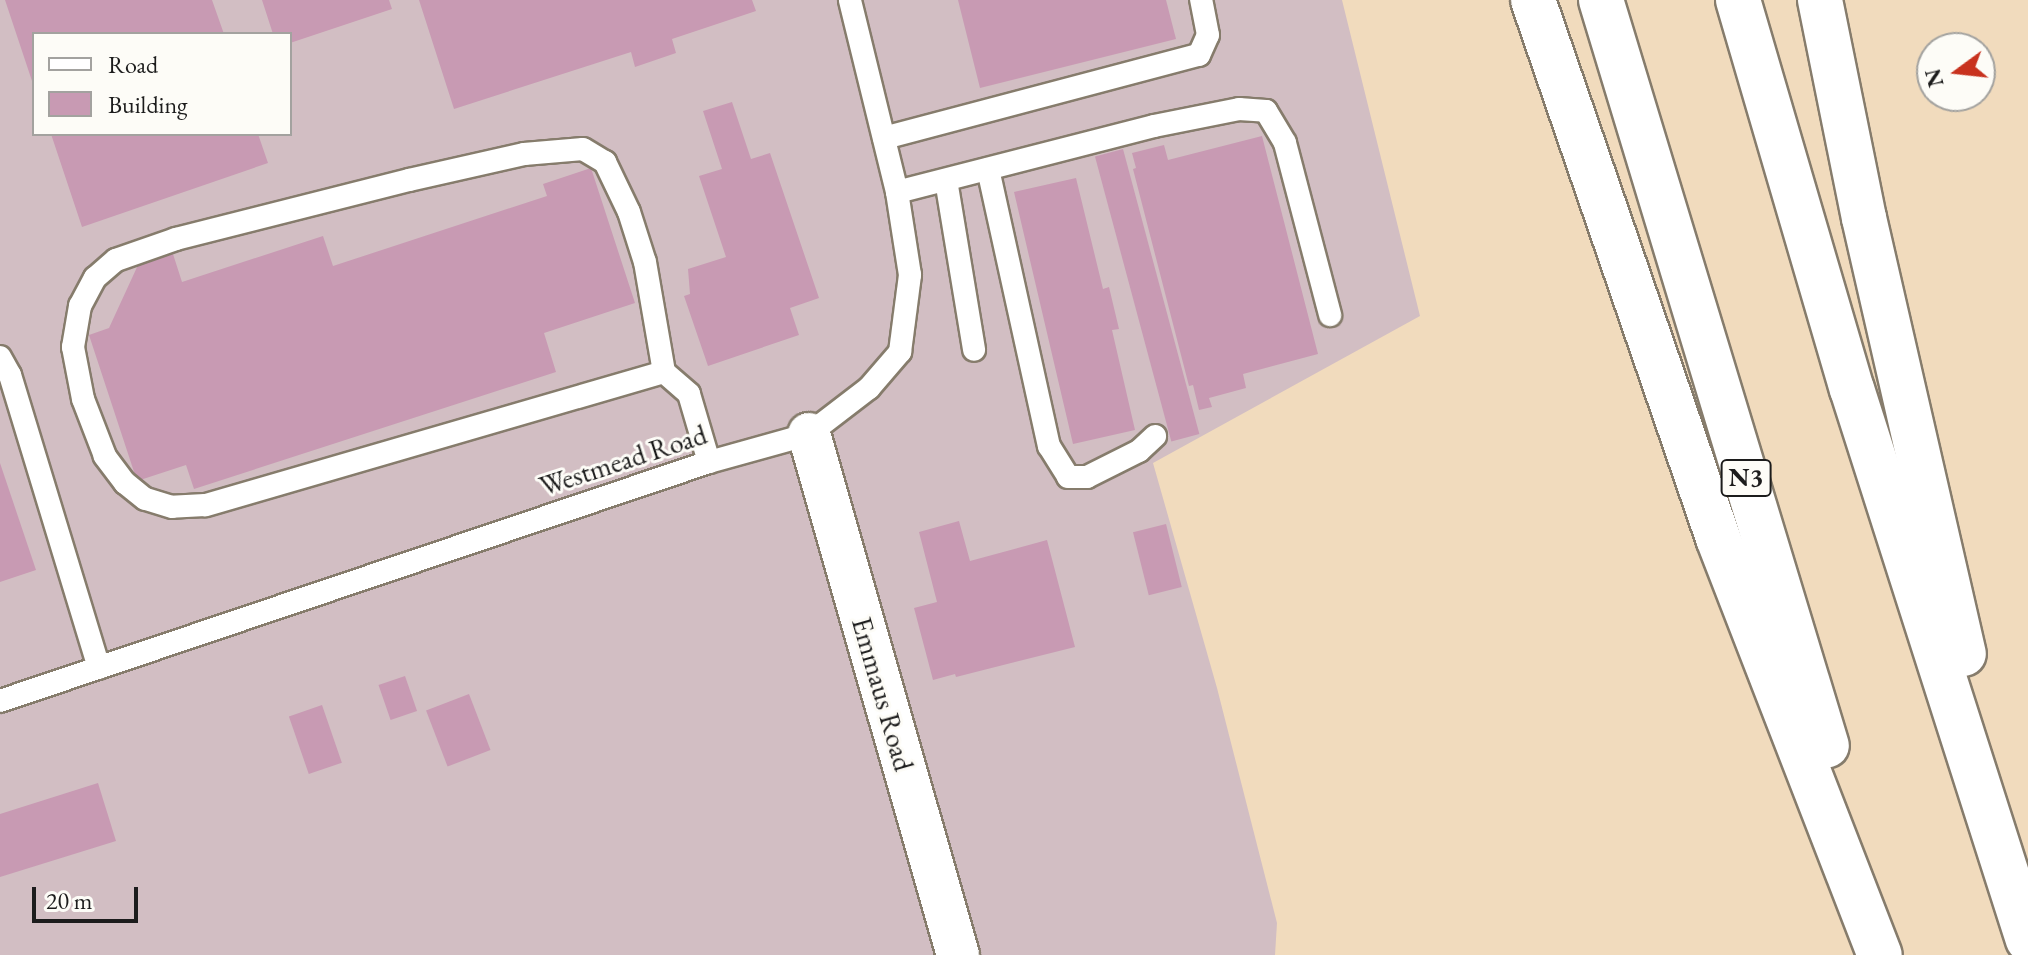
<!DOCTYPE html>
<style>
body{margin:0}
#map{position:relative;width:2028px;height:955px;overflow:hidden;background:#f1dbbd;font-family:"EB Garamond",serif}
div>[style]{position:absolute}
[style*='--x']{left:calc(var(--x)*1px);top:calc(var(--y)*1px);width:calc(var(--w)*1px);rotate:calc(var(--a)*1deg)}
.industrial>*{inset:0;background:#d2bec3}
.building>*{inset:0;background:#c89ab3;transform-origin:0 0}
.roads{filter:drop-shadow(2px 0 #867c6c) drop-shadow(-2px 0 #867c6c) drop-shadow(0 2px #867c6c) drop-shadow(0 -2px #867c6c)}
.service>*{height:22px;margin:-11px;padding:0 11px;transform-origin:11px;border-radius:11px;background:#fff}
.minor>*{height:42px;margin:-21px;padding:0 21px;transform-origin:21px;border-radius:21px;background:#fff}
.motorway>*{height:44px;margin:-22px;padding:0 22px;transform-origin:22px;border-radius:22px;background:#fff}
span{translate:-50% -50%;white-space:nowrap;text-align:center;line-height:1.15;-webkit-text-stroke:6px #fdfcf7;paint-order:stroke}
.shield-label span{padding:2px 6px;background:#fdfcf7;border:2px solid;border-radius:6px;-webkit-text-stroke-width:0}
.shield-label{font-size:26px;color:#1c1c1c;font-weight:700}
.street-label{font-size:28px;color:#1c1c1c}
.legend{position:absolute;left:32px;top:32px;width:260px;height:104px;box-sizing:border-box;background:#fdfcf7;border:2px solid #a3a29f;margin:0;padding:10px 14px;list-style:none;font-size:24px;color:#1c1c1c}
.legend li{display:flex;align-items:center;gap:16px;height:40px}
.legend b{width:40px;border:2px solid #a3a29f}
.north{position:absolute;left:1916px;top:32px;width:80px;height:80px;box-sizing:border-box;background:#fdfcf7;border:2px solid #a3a29f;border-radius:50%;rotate:255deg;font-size:22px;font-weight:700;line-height:32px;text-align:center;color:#1c1c1c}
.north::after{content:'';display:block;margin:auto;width:28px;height:36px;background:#c8321e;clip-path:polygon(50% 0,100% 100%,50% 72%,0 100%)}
.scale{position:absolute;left:32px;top:887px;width:106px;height:36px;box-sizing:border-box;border:4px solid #1c1c1c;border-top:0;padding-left:10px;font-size:24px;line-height:28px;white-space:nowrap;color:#1c1c1c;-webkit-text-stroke:6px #fdfcf7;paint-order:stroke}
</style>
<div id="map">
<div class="industrial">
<div style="clip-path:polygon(evenodd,0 0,1342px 0,1420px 316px,1153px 463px,1217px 688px,1277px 923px,1275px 955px,0 955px,0 0,34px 34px,290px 34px,290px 134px,34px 134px,34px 34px)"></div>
</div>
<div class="building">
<div style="clip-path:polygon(5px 0,212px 0,224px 34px,34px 34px,33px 84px)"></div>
<div style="clip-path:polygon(262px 0,389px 0,392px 9px,290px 43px,290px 34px,273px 34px)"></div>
<div style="clip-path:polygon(419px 0,752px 0,756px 11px,672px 39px,676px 53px,635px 67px,631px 52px,454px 109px)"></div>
<div style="clip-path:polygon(958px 0,1166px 0,1176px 39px,980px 88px)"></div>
<div style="clip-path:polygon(732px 102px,751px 159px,770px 153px,819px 298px,790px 308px,799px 335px,708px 366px,684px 296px,690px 294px,688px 269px,726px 257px,699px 176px,722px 169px,703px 111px)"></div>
<div style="clip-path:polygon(51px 134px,258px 134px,268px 163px,82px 227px)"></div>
<div style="clip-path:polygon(1262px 136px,1318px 354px,1243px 374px,1246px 388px,1209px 398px,1212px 407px,1199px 410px,1193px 385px,1189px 386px,1133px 169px,1136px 168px,1132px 153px,1164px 145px,1168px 160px)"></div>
<div style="left:1123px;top:149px;width:295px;height:29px;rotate:75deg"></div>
<div style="clip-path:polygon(591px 168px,635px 303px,544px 333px,556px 372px,194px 489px,186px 465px,137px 481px,89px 335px,109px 328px,138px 265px,173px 254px,182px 282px,323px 236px,333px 266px,547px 196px,543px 184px)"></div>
<div style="clip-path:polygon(1076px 178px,1103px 289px,1109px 287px,1119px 329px,1112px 330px,1135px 430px,1073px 444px,1014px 192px)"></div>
<div style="clip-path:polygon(0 463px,36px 570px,0 582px)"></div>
<div style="clip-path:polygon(959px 521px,970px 561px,1047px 540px,1075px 647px,956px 677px,955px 674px,933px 680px,914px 608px,937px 602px,919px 532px)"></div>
<div style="left:1166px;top:524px;width:65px;height:34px;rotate:76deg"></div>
<div style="left:405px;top:676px;width:37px;height:28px;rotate:71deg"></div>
<div style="left:469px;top:694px;width:60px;height:46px;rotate:69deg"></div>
<div style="left:322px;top:705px;width:61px;height:35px;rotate:71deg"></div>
<div style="clip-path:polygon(98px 783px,116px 841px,0 877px,0 814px)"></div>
</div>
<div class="roads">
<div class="service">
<div style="--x:884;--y:138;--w:326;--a:-14.8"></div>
<div style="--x:1199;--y:55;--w:22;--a:-66"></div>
<div style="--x:1208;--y:35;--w:36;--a:-101"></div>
<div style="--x:988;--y:169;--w:284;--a:77.6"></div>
<div style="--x:1049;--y:446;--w:36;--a:58"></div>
<div style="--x:1068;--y:477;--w:19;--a:0"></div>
<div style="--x:1087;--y:477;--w:58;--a:-26.6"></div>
<div style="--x:1139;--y:451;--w:22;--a:-43"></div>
<div style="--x:946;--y:180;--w:172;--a:80.6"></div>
<div style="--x:897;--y:192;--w:265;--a:-14.4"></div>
<div style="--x:1154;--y:126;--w:87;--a:-11.3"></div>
<div style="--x:1239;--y:109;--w:27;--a:4"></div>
<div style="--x:1266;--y:111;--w:37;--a:59"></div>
<div style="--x:1285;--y:143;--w:178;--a:75.3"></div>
<div style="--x:0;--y:357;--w:21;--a:61"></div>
<div style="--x:10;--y:375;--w:306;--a:73.1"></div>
<div style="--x:664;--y:372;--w:478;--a:163.8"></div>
<div style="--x:205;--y:505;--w:33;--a:177"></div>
<div style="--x:172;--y:507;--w:28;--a:-163"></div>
<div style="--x:145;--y:499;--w:26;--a:-141"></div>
<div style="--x:125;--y:483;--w:34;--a:-127"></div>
<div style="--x:105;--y:456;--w:61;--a:-111.1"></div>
<div style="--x:83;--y:399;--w:53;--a:-100.9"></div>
<div style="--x:73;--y:347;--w:42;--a:-80.3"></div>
<div style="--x:80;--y:306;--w:32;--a:-62"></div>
<div style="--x:95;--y:278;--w:28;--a:-41"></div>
<div style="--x:116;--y:260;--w:64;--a:-19.3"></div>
<div style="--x:176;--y:239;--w:240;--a:-14.2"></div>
<div style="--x:409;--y:180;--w:118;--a:-12.7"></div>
<div style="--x:524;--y:154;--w:59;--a:-4.8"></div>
<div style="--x:583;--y:149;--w:26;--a:31"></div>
<div style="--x:605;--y:162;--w:55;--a:64.4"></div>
<div style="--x:629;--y:212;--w:52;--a:72.3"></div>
<div style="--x:645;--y:262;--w:112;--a:80.2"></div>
<div style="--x:664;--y:372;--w:33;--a:41"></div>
<div style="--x:689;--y:394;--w:71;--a:73.6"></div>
<div style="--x:0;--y:701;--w:748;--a:-18.63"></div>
<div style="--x:709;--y:462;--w:104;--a:-15.6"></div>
<div style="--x:809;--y:434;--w:76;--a:-37.5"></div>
<div style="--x:869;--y:388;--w:48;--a:-49.3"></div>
<div style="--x:900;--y:352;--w:78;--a:-82.6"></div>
<div style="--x:910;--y:275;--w:84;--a:-98.9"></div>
<div style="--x:897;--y:192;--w:198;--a:-103.8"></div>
</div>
<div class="minor">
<div style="--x:809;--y:434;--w:542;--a:74.04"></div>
</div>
<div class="motorway">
<div style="--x:1533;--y:0;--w:569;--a:71.02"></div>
<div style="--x:1718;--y:538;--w:447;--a:68.8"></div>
<div style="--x:1601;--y:0;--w:779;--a:73.15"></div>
<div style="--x:1738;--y:0;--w:405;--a:73.7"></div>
<div style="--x:1852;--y:389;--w:578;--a:72.29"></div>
<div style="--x:1820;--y:0;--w:222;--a:78.6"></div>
<div style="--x:1864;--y:218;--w:447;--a:77.1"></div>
</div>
</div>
<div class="shield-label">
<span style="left:1746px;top:478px">N3</span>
</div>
<div class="street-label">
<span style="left:623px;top:460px;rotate:-18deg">Westmead Road</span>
<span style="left:883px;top:694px;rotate:74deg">Emmaus Road</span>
</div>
<ul class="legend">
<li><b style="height:10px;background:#fff"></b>Road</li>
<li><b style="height:22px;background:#c89ab3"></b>Building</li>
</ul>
<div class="north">N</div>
<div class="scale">20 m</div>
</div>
